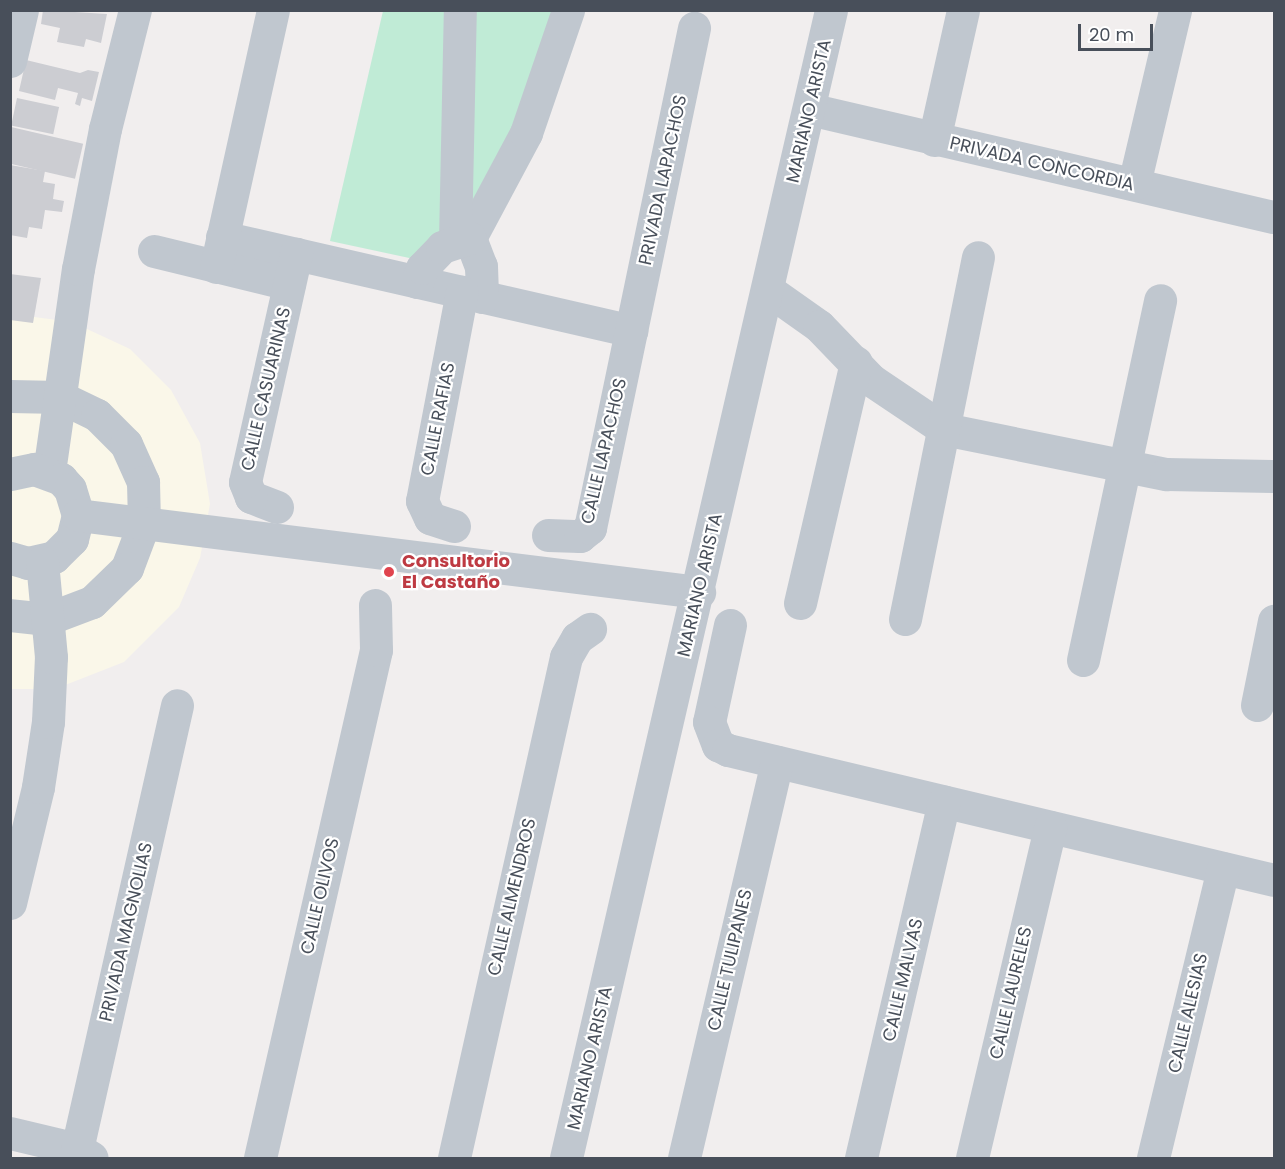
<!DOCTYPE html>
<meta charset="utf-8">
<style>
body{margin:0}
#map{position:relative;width:1285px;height:1169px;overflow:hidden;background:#f1eeee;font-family:Poppins,sans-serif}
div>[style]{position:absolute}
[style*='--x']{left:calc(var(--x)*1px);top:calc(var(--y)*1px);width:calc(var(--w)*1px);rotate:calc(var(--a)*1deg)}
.commercial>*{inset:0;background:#faf7e9}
.green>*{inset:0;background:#c0ebd6}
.building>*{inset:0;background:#cccdd2;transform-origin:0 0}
.minor>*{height:33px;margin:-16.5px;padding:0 16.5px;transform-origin:16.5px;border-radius:16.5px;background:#c0c7cf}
.dots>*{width:16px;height:16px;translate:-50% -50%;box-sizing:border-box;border:3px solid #fff;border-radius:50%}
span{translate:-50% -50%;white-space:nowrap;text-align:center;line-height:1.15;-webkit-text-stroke:4.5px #fff;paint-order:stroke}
.street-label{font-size:18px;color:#484f5a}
.health-label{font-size:18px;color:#be3a42;font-weight:700}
.left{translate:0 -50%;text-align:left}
.frame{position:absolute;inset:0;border:12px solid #484f5a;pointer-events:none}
.scale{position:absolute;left:1078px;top:24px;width:75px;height:27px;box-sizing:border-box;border:3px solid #484f5a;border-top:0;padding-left:8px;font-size:18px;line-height:21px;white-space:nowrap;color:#484f5a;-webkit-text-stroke:4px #fff;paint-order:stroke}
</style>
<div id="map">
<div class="commercial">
<div style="clip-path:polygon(12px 314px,72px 322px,130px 349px,171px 390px,200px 443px,210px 504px,200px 558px,179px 607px,124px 662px,55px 689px,11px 689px)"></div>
</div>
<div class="green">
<div style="clip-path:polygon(383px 11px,563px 11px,465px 233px,414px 259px,330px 241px)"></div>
</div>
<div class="building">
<div style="clip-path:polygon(43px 10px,107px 14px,101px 43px,86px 39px,84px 47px,57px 42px,60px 28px,41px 24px)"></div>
<div style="clip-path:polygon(26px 60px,80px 73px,88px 70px,99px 72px,92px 101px,82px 98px,80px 106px,75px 104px,78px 93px,58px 88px,55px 100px,19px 91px)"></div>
<div style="left:17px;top:98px;width:43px;height:28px;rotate:12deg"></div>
<div style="left:11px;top:127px;width:74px;height:36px;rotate:13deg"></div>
<div style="clip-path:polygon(10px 165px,45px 171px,43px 182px,55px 184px,53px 199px,64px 201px,62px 212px,45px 210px,42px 229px,29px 227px,27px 238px,10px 235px)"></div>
<div style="clip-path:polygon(10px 274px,41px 278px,33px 323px,10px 320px)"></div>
</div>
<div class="minor">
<div style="--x:10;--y:61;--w:52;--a:-76.8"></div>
<div style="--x:809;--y:109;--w:477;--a:13.1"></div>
<div style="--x:934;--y:140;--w:133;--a:-77.4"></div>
<div style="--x:1134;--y:184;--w:179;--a:-76.7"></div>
<div style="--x:222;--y:237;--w:420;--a:12.9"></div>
<div style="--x:470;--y:238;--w:119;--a:-61.9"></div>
<div style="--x:526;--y:133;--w:130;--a:-71.1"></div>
<div style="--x:470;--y:238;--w:30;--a:69"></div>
<div style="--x:481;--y:266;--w:31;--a:88"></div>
<div style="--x:455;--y:241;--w:231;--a:-88.8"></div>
<div style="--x:154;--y:251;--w:139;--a:13.7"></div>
<div style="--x:216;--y:267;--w:263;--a:-77.5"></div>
<div style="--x:417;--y:282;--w:15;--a:-70"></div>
<div style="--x:422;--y:268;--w:29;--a:-46"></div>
<div style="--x:442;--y:247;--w:29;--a:-18"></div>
<div style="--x:768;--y:290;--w:62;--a:35.2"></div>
<div style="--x:819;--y:326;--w:75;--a:46.1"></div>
<div style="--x:871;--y:380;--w:88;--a:33.9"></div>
<div style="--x:944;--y:429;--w:227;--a:11.5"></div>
<div style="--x:1166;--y:474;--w:108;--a:1.1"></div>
<div style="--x:10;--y:396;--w:50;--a:1.1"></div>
<div style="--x:60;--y:397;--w:41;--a:25.9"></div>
<div style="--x:97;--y:415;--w:41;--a:45"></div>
<div style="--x:126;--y:444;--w:42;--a:65.9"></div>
<div style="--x:143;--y:482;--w:41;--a:88.6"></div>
<div style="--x:144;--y:523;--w:48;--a:110.7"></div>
<div style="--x:127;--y:568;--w:49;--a:135.8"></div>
<div style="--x:92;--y:602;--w:48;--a:159.3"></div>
<div style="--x:47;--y:619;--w:37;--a:-174"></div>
<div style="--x:49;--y:472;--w:205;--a:-81.9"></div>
<div style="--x:78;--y:269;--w:143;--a:-79.1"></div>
<div style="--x:105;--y:129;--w:123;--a:-75.9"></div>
<div style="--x:10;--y:474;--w:25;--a:-12"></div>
<div style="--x:34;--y:469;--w:29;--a:20"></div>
<div style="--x:61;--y:479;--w:13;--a:48"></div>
<div style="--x:70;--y:489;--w:27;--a:73"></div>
<div style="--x:78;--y:515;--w:25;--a:104"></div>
<div style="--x:72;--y:539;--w:25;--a:135"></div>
<div style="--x:54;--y:557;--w:27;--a:167"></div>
<div style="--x:28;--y:563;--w:19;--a:-164"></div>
<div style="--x:277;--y:507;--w:28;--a:-159"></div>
<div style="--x:251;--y:497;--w:16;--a:-112"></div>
<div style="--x:245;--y:482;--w:234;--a:-77.4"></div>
<div style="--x:78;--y:515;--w:626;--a:7.07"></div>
<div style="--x:454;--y:526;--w:25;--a:-162"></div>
<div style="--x:430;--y:518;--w:19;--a:-115"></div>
<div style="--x:422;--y:501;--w:213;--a:-79.2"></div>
<div style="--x:548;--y:535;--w:32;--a:2"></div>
<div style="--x:580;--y:536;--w:13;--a:-39"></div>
<div style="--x:590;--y:528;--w:511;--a:-78.25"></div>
<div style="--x:800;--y:603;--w:247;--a:-76.9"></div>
<div style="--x:905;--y:619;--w:369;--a:-78.6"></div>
<div style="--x:730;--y:625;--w:99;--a:102.2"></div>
<div style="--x:709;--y:722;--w:25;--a:69"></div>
<div style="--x:718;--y:745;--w:11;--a:27"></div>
<div style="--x:728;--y:750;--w:561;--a:13.39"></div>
<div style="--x:1083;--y:660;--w:368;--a:-77.9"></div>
<div style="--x:1257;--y:705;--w:86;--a:-78.6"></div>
<div style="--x:10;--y:903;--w:119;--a:-76.4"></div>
<div style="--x:38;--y:787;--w:66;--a:-81.3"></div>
<div style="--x:48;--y:722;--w:65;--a:-87.4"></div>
<div style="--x:51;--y:657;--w:95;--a:-95.4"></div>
<div style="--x:10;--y:1133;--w:69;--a:13.4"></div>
<div style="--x:77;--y:1149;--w:17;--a:31"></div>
<div style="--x:75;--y:1158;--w:464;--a:-77.3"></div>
<div style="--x:260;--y:1158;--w:521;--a:-77.14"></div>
<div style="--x:376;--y:650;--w:45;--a:-91.3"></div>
<div style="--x:454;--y:1158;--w:513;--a:-77.4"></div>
<div style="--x:566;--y:657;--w:22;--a:-60"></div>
<div style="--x:577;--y:638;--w:16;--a:-35"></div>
<div style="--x:566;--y:1158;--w:1178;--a:-77"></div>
<div style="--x:684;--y:1158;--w:407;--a:-76.8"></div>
<div style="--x:861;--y:1158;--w:366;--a:-76.9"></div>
<div style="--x:972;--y:1158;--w:340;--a:-76.7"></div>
<div style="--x:1153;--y:1158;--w:298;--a:-76.4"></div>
</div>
<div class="dots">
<div style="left:389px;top:572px;background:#e0444e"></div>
</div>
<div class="street-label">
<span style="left:809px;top:111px;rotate:-77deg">MARIANO ARISTA</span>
<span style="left:1042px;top:164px;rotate:13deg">PRIVADA CONCORDIA</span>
<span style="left:663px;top:180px;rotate:-78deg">PRIVADA LAPACHOS</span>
<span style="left:266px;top:389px;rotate:-77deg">CALLE CASUARINAS</span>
<span style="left:438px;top:419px;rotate:-79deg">CALLE RAFIAS</span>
<span style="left:604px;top:451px;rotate:-77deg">CALLE LAPACHOS</span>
<span style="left:700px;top:585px;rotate:-77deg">MARIANO ARISTA</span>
<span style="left:320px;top:896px;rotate:-77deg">CALLE OLIVOS</span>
<span style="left:512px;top:897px;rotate:-77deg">CALLE ALMENDROS</span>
<span style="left:126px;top:932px;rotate:-77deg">PRIVADA MAGNOLIAS</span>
<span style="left:730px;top:960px;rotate:-77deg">CALLE TULIPANES</span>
<span style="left:903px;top:980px;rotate:-77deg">CALLE MALVAS</span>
<span style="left:1011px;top:993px;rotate:-77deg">CALLE LAURELES</span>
<span style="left:1188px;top:1013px;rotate:-77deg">CALLE ALESIAS</span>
<span style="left:590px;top:1058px;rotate:-77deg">MARIANO ARISTA</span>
</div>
<div class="health-label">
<span class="left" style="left:402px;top:572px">Consultorio<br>El Castaño</span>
</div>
<div class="frame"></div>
<div class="scale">20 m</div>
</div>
